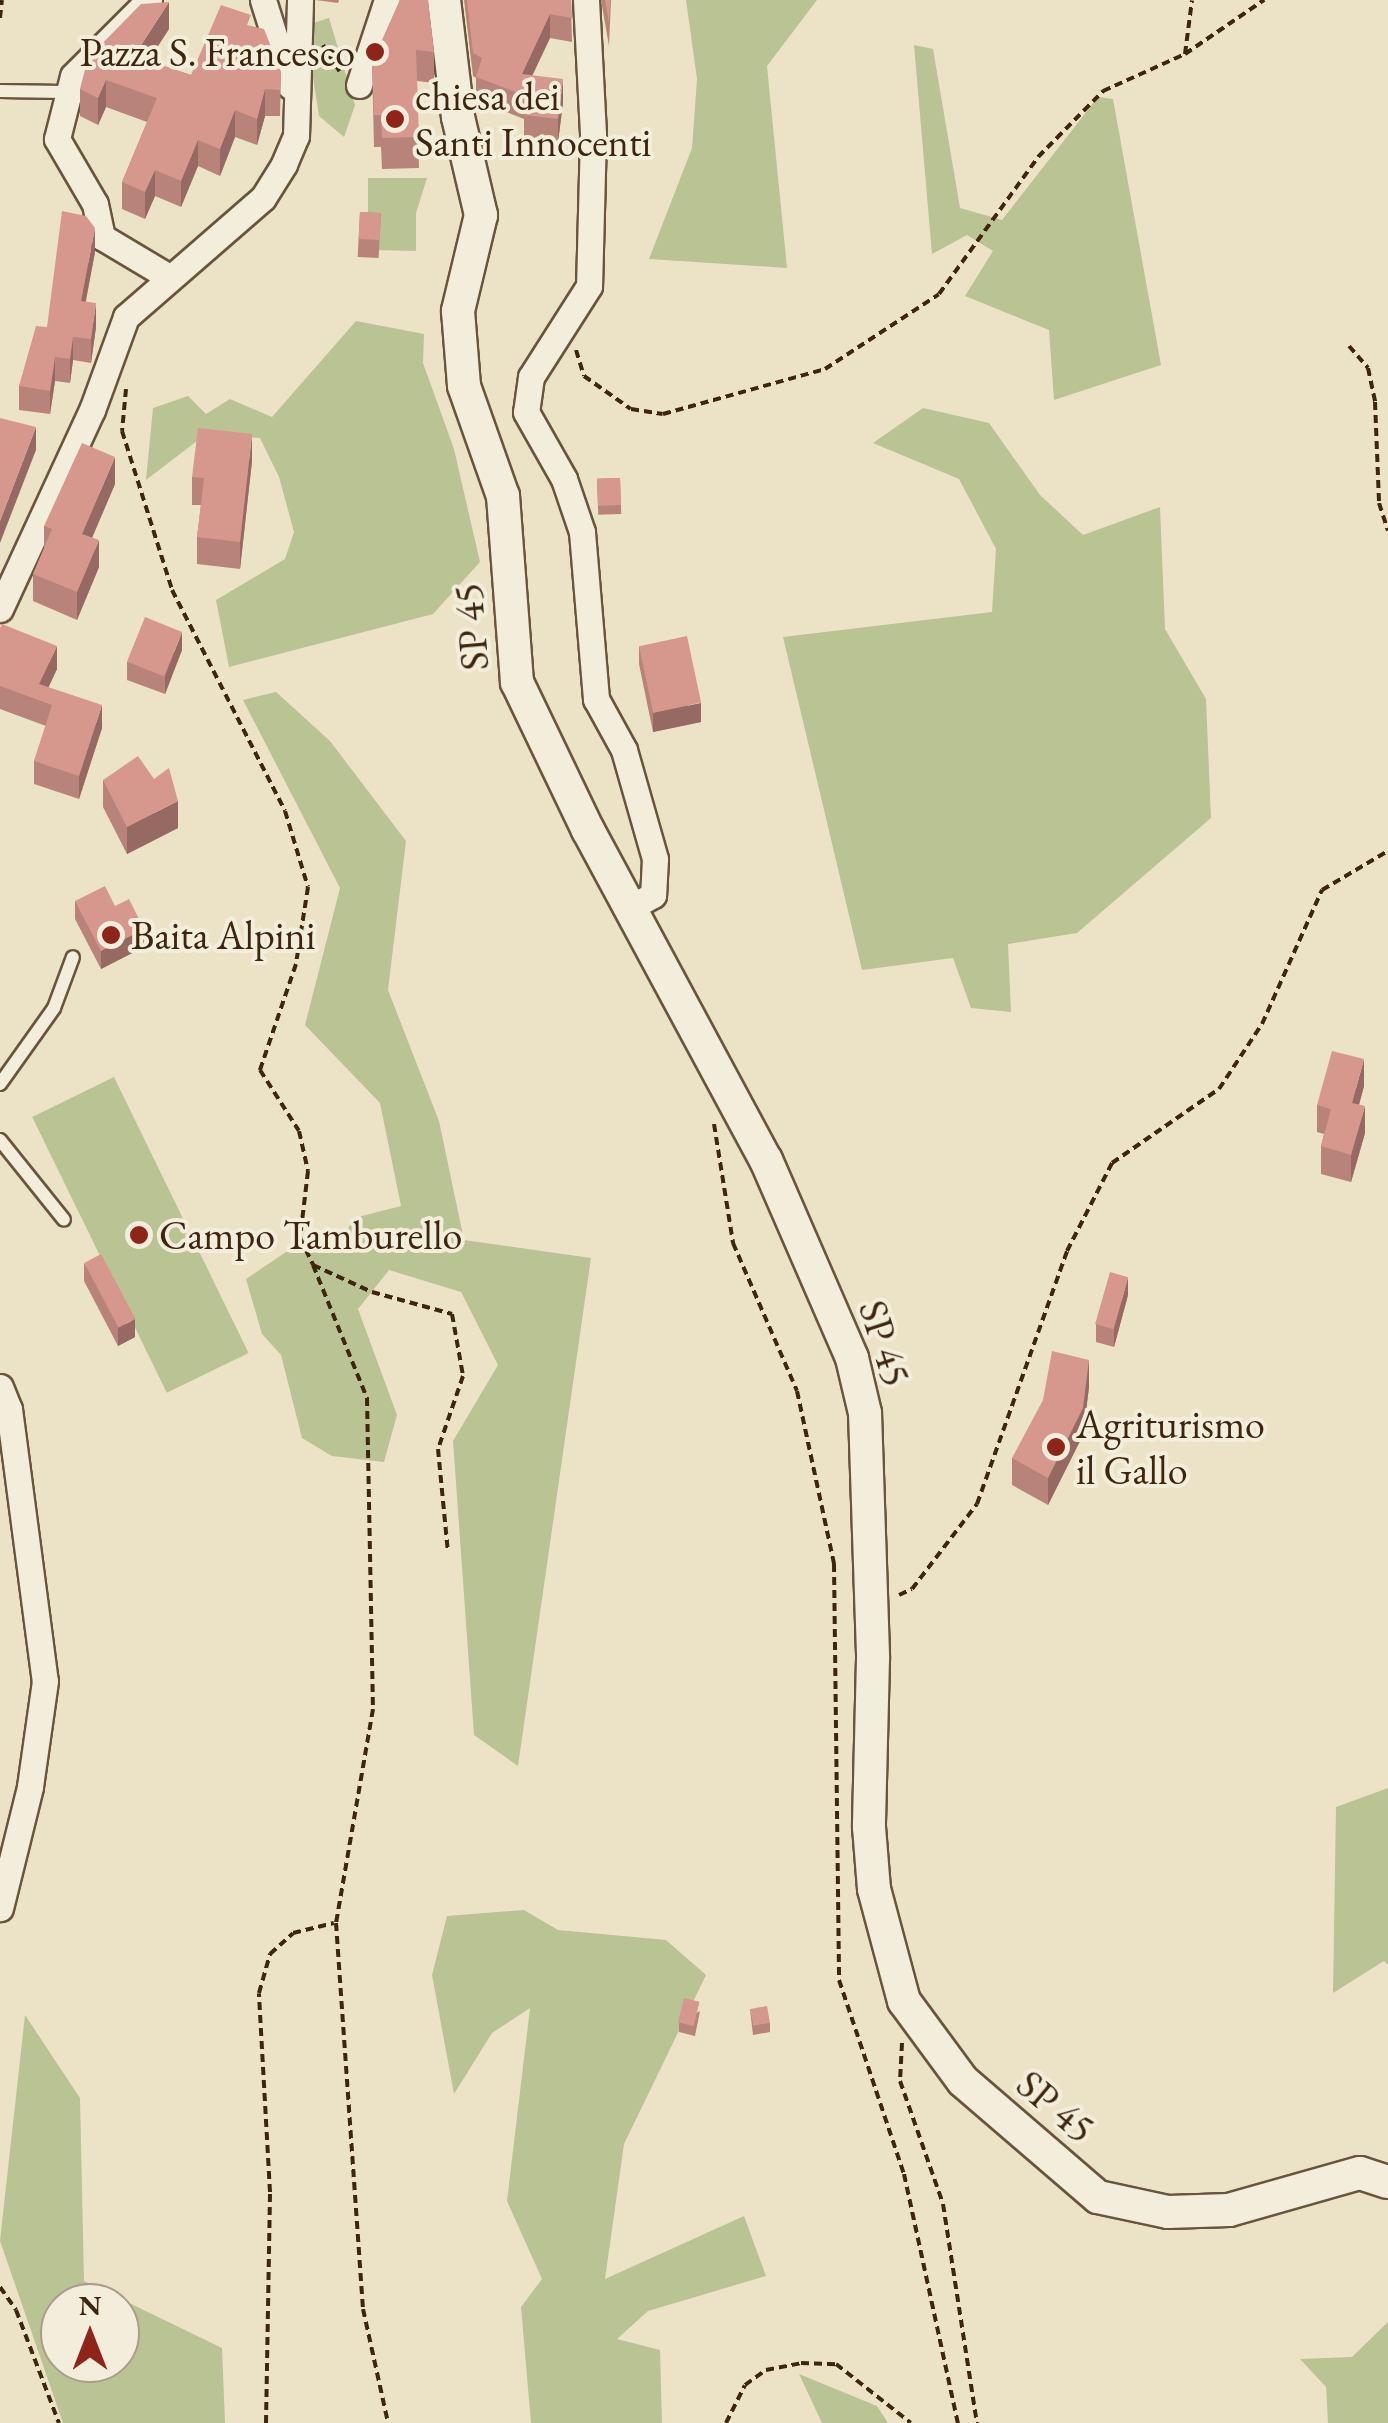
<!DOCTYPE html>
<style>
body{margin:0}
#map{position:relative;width:1388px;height:2423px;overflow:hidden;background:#ece3c7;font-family:"EB Garamond",serif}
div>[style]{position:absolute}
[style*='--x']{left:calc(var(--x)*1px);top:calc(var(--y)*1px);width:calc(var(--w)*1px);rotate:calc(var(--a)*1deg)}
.green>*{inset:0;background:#b9c394;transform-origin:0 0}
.path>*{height:4px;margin-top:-2px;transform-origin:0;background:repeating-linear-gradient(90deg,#3d260d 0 8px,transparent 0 13px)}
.roads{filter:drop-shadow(2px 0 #69553c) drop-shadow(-2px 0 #69553c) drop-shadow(0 2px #69553c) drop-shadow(0 -2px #69553c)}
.service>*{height:12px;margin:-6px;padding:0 6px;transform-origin:6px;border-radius:6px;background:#f3eddb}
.minor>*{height:25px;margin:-12.5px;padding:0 12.5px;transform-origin:12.5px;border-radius:12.5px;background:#f3eddb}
.tertiary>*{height:32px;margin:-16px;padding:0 16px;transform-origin:16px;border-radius:16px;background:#f3eddb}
.wall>*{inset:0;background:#b88379;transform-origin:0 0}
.shaded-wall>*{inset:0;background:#966a63}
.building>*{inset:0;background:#d6988d;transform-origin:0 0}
.dots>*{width:28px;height:28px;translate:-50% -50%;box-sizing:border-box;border:5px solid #f3eddb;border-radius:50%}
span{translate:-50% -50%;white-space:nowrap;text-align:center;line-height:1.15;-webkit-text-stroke:8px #f3eddb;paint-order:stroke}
.poi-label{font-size:40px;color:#3d260d}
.right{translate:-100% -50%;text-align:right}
.left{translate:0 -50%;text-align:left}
.street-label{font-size:40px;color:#3d260d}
.north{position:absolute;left:40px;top:2283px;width:100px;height:100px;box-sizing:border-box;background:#f3eddb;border:2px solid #aa9d89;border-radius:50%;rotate:0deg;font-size:28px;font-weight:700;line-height:40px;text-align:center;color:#3d260d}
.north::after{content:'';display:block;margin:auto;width:35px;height:45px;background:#8f2418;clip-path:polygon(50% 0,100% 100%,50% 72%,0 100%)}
</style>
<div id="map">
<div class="green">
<div style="clip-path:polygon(686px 0,817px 0,767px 66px,787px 268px,649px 259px,692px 148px,697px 79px)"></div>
<div style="clip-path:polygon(329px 18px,355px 105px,344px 137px,319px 116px,308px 45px,310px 24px)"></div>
<div style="clip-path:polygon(914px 45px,933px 49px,960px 208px,1002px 220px,1098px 97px,1113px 99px,1161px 365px,1054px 400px,1049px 330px,965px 296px,993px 251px,967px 235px,932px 254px)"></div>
<div style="clip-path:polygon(368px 178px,427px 178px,416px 213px,416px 251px,368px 250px)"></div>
<div style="clip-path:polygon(356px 321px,424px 334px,423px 363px,454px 449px,480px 562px,433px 614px,229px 667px,216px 600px,285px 559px,294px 532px,279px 477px,260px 438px,206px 434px,146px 480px,153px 408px,188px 396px,206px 414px,230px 399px,272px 417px)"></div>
<div style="clip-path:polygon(923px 408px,989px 423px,1040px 495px,1083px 535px,1160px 507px,1165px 629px,1206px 699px,1211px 818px,1077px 933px,1008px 944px,1011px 1012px,971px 1008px,953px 958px,862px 970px,783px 637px,992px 612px,996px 549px,959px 479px,873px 443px)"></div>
<div style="clip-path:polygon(276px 692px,330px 741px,406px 841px,388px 990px,439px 1121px,464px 1240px,591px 1258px,518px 1766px,474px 1735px,453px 1441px,498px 1365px,461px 1292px,389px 1270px,358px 1309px,397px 1415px,384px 1462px,332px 1456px,302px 1438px,281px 1355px,262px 1334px,246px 1279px,286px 1252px,336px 1250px,354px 1218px,401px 1206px,380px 1103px,305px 1025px,340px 888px,243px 700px)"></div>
<div style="left:114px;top:1077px;width:307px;height:91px;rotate:64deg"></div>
<div style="clip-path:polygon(1388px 1788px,1388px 1965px,1384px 1961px,1333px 1993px,1336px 1807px)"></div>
<div style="clip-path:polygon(524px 1910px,558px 1930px,666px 1940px,706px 1975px,624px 2144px,605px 2279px,744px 2216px,766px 2276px,648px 2311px,617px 2339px,660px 2350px,662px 2423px,531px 2423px,521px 2307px,542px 2279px,507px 2201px,530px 2008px,492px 2033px,454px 2094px,432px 1975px,447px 1916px)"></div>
<div style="clip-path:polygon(evenodd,25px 2015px,80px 2098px,84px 2281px,222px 2348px,225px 2423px,63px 2423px,0 2241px,25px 2015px,60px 2303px,120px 2303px,120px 2363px,60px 2363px,60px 2303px)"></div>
<div style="clip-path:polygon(1388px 2322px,1388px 2423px,1328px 2423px,1326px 2387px,1300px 2359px,1352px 2357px)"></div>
<div style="clip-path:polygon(799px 2374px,877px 2406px,888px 2423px,822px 2423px)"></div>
</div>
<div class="path">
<div style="--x:0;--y:18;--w:18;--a:-84"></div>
<div style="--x:323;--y:45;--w:31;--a:58"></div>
<div style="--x:1185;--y:54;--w:54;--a:-82.6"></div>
<div style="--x:1349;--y:346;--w:29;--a:49"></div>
<div style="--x:1368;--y:368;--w:35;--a:78"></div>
<div style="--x:1375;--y:402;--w:101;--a:87.7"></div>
<div style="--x:1379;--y:503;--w:29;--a:72"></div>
<div style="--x:576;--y:350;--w:27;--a:73"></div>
<div style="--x:584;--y:376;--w:57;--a:35.1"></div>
<div style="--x:631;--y:409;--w:32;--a:9"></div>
<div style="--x:663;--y:414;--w:168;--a:-15.5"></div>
<div style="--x:825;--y:369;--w:136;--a:-33.3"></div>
<div style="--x:939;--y:294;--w:169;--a:-54.1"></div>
<div style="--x:1038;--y:157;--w:93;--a:-45.4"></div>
<div style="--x:1103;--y:91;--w:90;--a:-24.3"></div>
<div style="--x:1185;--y:54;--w:96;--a:-34.4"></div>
<div style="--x:126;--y:389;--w:42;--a:95.4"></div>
<div style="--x:122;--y:431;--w:167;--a:72.5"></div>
<div style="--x:172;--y:590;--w:248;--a:62.9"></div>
<div style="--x:285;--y:811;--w:79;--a:73.2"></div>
<div style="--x:308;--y:887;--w:78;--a:98.9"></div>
<div style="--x:296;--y:964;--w:112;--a:108.8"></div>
<div style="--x:260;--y:1070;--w:72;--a:57.4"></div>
<div style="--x:299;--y:1131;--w:41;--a:77.3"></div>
<div style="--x:308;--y:1171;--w:67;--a:96.8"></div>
<div style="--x:300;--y:1238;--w:30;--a:64"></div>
<div style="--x:313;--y:1265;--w:65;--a:24.6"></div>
<div style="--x:372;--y:1292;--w:83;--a:15.4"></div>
<div style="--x:452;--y:1314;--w:63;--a:79.9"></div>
<div style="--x:463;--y:1376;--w:77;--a:108.9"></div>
<div style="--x:438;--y:1449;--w:103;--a:84.5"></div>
<div style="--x:714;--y:1124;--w:121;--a:80.9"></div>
<div style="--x:733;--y:1243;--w:161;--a:66.6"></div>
<div style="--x:797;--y:1391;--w:177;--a:77.9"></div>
<div style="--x:834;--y:1564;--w:416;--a:89.3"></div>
<div style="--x:839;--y:1980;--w:205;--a:71.5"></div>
<div style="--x:904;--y:2174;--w:255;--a:77.8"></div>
<div style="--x:313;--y:1265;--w:144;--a:67.9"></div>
<div style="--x:367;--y:1398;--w:311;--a:88.9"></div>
<div style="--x:373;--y:1709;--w:217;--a:99.8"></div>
<div style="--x:336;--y:1923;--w:387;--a:86"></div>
<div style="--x:363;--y:2309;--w:117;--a:77.6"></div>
<div style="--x:899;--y:1595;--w:14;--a:-25"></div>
<div style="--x:912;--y:1589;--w:107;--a:-52.6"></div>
<div style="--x:977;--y:1504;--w:269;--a:-70.4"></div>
<div style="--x:1067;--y:1251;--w:99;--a:-62.9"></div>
<div style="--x:1112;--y:1163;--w:130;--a:-34.7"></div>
<div style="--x:1219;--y:1089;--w:78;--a:-56.5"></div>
<div style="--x:1262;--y:1024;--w:147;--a:-65.9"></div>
<div style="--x:1322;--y:890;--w:77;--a:-30.6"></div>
<div style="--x:902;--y:2043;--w:38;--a:93"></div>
<div style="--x:900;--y:2081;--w:130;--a:70.7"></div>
<div style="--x:943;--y:2204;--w:222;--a:81.2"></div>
<div style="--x:0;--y:2287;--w:28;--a:55"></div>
<div style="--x:16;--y:2310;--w:121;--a:69.2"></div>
<div style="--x:266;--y:2423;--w:231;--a:-89"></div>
<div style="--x:270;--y:2192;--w:199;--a:-93.2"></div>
<div style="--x:259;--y:1993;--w:41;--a:-74.2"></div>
<div style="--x:270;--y:1954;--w:31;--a:-42"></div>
<div style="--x:293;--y:1933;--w:42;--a:-13.7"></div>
<div style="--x:726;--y:2423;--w:42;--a:-63.4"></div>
<div style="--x:745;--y:2385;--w:26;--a:-36"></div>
<div style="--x:766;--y:2370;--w:36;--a:-11"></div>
<div style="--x:801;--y:2363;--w:35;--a:2"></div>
<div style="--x:836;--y:2364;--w:95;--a:38.2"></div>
</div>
<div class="roads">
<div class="service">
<div style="--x:0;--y:91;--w:64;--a:0.9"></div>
<div style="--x:0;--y:1084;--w:93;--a:-54.6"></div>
<div style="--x:54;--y:1008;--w:54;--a:-69.6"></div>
<div style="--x:0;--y:1140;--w:102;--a:51.3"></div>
</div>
<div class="minor">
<div style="--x:149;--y:0;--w:107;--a:135"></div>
<div style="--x:73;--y:76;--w:65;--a:104.3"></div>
<div style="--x:57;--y:139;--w:75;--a:59.7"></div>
<div style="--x:95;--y:204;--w:34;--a:78"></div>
<div style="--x:102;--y:237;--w:78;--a:30.8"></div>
<div style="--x:263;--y:0;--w:90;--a:72.6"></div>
<div style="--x:586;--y:0;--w:135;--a:87"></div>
<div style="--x:593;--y:135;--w:151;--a:91.5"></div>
<div style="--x:589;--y:286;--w:108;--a:122.5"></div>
<div style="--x:531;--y:377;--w:35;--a:98"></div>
<div style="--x:526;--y:412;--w:77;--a:60.4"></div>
<div style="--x:564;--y:479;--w:56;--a:71.2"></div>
<div style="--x:582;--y:532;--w:168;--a:85.2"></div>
<div style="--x:596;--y:699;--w:58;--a:61.2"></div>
<div style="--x:624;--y:750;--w:113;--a:74.1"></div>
<div style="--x:655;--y:859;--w:36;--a:93"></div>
<div style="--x:653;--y:895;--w:26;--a:151"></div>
<div style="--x:359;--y:85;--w:89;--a:-71.8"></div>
<div style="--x:0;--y:609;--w:219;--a:-65.2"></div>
<div style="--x:92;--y:410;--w:99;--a:-69.9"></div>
<div style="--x:126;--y:317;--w:181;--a:-41"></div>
<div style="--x:263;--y:198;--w:40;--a:-58"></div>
<div style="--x:284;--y:164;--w:30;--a:-67"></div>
<div style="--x:296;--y:136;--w:136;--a:-88.3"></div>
<div style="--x:0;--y:1387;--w:24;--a:68"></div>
<div style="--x:9;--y:1409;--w:274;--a:82.5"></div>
<div style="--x:45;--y:1681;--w:107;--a:98.1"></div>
<div style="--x:30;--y:1787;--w:125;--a:103.9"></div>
</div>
<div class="tertiary">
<div style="--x:444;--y:0;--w:118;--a:83.2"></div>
<div style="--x:458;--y:117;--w:101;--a:76.8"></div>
<div style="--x:481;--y:215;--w:99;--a:103.5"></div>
<div style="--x:458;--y:311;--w:75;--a:85.4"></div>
<div style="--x:464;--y:386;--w:117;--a:70.5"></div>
<div style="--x:503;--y:496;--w:187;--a:85.7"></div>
<div style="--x:517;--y:682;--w:164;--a:64.4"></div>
<div style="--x:588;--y:830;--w:375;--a:61.7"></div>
<div style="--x:766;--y:1160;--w:216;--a:66.5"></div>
<div style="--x:852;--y:1358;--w:57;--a:76.7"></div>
<div style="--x:865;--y:1413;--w:246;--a:88.1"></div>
<div style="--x:873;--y:1659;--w:168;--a:91.4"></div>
<div style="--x:869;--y:1827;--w:62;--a:85.4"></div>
<div style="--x:874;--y:1889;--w:116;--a:75"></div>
<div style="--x:904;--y:2001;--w:99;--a:53.6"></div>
<div style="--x:963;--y:2081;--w:178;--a:40.7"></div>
<div style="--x:1098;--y:2197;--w:72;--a:12.1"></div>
<div style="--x:1168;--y:2212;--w:61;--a:-1.9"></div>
<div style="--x:1229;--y:2210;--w:136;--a:-15.8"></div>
<div style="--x:1360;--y:2173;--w:29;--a:18"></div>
</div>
</div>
<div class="wall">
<div style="clip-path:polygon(316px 0,339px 0,338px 3px)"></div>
<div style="clip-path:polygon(400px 0,434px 52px,434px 83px,417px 81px,419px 168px,382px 169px,381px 147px,374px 147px,372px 63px)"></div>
<div style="clip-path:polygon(464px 0,571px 0,572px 42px,550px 38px,532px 76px,563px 103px,558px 142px,524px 139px,524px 119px,476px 100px,476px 78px,473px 76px)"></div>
<div style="clip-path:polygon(601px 0,611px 0,609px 46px)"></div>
<div style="clip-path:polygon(251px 26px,281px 72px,280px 116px,265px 116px,257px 145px,235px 137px,220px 176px,198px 166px,181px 207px,155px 196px,145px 219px,122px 209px,122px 182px,147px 122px,106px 107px,98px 125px,80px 116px,80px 89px,169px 29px,148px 61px,191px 75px)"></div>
<div style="left:360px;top:212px;width:21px;height:45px;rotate:3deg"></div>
<div style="clip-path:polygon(95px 252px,86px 301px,96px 327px,91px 363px,73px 360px,70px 383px,55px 381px,50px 414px,19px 410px,19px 386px,47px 327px)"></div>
<div style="clip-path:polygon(252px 461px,240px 569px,197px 564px,197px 537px,201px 505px,192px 505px,192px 477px)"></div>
<div style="left:620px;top:478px;width:36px;height:23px;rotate:88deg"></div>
<div style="clip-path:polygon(115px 484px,92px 538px,99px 567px,77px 620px,33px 601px,33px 574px,44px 549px,44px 526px)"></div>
<div style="clip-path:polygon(0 628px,57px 669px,48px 688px,102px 728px,79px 799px,34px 784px,34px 761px,46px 726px,0 709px)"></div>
<div style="clip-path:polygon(639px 646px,701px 722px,653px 732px,639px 664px)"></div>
<div style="clip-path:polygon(182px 650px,165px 694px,127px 680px,127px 662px)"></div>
<div style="clip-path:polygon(103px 780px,178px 828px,127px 854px,103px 807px)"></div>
<div style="clip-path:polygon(75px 901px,115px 906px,144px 947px,101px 969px,75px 919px)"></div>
<div style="clip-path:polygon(1364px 1086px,1359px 1105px,1365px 1133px,1351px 1182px,1321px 1174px,1321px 1146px,1324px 1134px,1317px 1132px,1317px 1105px)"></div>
<div style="clip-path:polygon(84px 1263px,135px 1337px,118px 1346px,84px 1281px)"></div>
<div style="clip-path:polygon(1128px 1295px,1114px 1347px,1096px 1342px,1096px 1324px)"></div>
<div style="clip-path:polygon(1089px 1387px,1083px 1435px,1048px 1505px,1012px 1485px,1012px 1458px)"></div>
<div style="clip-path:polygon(750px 2009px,770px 2023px,770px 2032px,753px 2035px)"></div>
<div style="clip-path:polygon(700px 2011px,695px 2036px,679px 2032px,679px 2023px)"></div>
</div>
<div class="shaded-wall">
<div style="clip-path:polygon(169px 2px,169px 29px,134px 83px,134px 56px)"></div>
<div style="clip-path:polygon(550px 14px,550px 38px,523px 95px,522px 74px)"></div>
<div style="clip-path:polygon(563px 79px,563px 103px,558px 142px,558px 119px)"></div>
<div style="clip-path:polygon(106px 80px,106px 107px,98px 125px,98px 98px)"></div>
<div style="clip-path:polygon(265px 89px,265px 116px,257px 145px,257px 119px)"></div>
<div style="clip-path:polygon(235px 110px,235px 137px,220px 176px,220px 149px)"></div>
<div style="clip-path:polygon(198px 140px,198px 166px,181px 207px,181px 181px)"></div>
<div style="clip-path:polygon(155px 170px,155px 196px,145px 219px,145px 192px)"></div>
<div style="clip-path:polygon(95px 228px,95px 252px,81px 325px,81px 301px)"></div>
<div style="clip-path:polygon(96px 303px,96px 327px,91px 363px,91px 339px)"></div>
<div style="clip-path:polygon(73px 337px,73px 360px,70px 383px,70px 359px)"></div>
<div style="clip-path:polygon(55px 357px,55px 381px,50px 414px,50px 391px)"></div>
<div style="clip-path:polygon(36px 427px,36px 450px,0 543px,0 521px)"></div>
<div style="clip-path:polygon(252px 434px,252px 461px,240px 569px,240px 542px)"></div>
<div style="clip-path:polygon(115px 457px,115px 484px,82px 561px,82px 534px)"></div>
<div style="clip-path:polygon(99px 540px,99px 567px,77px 620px,77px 592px)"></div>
<div style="clip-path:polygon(182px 632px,182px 650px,165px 694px,165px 676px)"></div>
<div style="clip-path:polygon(57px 646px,57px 669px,42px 701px,39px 684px)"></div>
<div style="clip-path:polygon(701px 703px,701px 722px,653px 732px,653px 713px)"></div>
<div style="clip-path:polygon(102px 705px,102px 728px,79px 799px,79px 776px)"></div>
<div style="clip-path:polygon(178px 801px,178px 828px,127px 854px,127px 827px)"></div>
<div style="clip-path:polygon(144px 929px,144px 947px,101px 969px,101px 951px)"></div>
<div style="clip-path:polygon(1364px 1059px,1364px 1086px,1352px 1130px,1352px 1103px)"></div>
<div style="clip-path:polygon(1365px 1106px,1365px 1133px,1351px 1182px,1351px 1155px)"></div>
<div style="clip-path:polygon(1128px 1277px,1128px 1295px,1114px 1347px,1114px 1329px)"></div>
<div style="clip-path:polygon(135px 1319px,135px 1337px,118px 1346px,118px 1328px)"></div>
<div style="clip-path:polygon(1089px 1360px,1089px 1387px,1083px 1435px,1048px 1505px,1048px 1478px)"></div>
</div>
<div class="building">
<div style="clip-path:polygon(400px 0,428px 0,434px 52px,416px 50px,419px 137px,382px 138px,381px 115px,374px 115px,372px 63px)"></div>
<div style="clip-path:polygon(467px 0,571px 0,572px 18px,550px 14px,522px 74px,563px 79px,558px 119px,524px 115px,526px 96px,476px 77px,482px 58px,473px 53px)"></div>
<div style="clip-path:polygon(605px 0,610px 0,609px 23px)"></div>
<div style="clip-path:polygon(169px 2px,134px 56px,191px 75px,221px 5px,251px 15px,247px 25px,264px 29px,281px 72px,280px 90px,265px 89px,257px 119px,235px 110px,220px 149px,198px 140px,181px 181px,155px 170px,145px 192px,122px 182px,157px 98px,106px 80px,98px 98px,80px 89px,88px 58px,141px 4px)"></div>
<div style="clip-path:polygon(62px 211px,86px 216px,95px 228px,81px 301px,96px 303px,91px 339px,73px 337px,70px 359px,55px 357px,50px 391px,19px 386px,36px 326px,47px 327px)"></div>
<div style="left:360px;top:212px;width:21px;height:27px;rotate:3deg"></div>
<div style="clip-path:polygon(0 418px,36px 427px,0 521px)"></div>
<div style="clip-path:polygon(198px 428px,252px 434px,240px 542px,197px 537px,204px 478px,192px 477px)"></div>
<div style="clip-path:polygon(82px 443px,115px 457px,82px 534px,99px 540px,77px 592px,33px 574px,52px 529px,44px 526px)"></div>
<div style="left:620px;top:478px;width:27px;height:23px;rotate:88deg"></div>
<div style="left:145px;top:617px;width:40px;height:48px;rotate:22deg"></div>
<div style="clip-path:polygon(2px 624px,57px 646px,39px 684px,102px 705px,79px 776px,34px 761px,52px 705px,0 686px,0 628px)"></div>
<div style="left:687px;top:636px;width:68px;height:49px;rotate:78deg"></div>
<div style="clip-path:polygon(138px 756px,154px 779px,169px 768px,178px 801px,127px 827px,103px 780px)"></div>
<div style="clip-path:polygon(105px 886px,115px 906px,129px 899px,144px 929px,101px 951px,75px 901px)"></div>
<div style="clip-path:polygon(1332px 1051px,1364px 1059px,1352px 1103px,1365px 1106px,1351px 1155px,1321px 1146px,1331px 1109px,1317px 1105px)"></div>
<div style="left:101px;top:1254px;width:73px;height:19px;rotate:62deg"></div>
<div style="left:1110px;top:1272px;width:19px;height:54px;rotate:16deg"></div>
<div style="clip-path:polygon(1052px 1351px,1089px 1360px,1083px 1408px,1048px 1478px,1012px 1458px,1043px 1400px)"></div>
<div style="left:684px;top:1998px;width:16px;height:25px;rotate:14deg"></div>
<div style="left:767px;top:2006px;width:17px;height:17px;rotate:80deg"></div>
</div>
<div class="dots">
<div style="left:375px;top:52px;background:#8f2418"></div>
<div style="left:395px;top:119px;background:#8f2418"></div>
<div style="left:111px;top:935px;background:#8f2418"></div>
<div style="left:139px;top:1235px;background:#8f2418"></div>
<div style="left:1056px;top:1447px;background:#8f2418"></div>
</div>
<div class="poi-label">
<span class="right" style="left:355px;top:52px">Pazza S. Francesco</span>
<span class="left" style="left:415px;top:119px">chiesa dei<br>Santi Innocenti</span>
<span class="left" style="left:131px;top:935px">Baita Alpini</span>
<span class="left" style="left:159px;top:1235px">Campo Tamburello</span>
<span class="left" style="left:1076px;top:1447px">Agriturismo<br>il Gallo</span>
</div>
<div class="street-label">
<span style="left:471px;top:627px;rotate:-95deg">SP 45</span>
<span style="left:885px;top:1343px;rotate:72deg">SP 45</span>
<span style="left:1056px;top:2106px;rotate:40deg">SP 45</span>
</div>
<div class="north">N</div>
</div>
